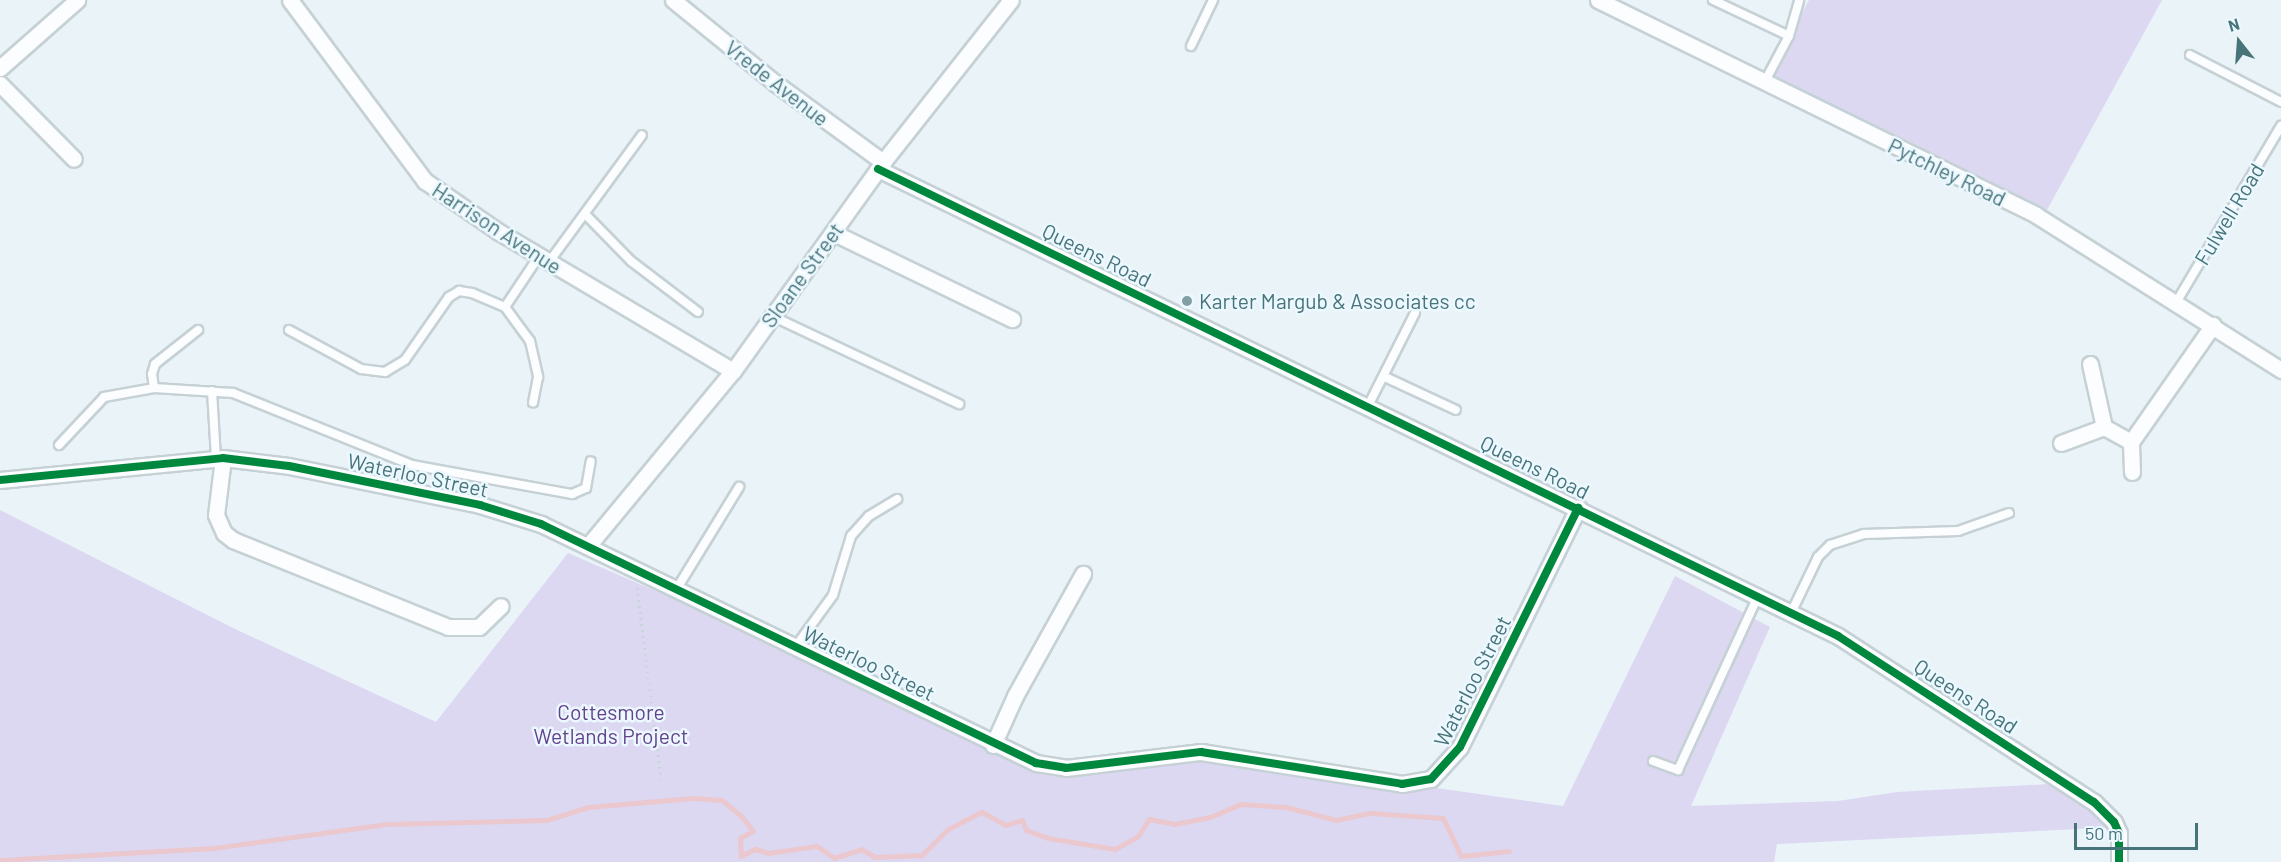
<!DOCTYPE html>
<style>
body{margin:0}
#map{position:relative;width:2281px;height:862px;overflow:hidden;background:#eaf3f8;font-family:Barlow,sans-serif}
div>[style]{position:absolute}
[style*='--x']{left:calc(var(--x)*1px);top:calc(var(--y)*1px);width:calc(var(--w)*1px);rotate:calc(var(--a)*1deg)}
.green>*{inset:0;background:#dcd8f2}
.stream>*{height:5px;margin:-2.5px;padding:0 2.5px;transform-origin:2.5px;border-radius:2.5px;background:#eac8ce}
.path>*{height:3px;margin-top:-1.5px;transform-origin:0;background:repeating-linear-gradient(90deg,#c7d5d8 0 1.5px,transparent 0 6px)}
.roads{filter:drop-shadow(2px 0 #c5d1d5) drop-shadow(-2px 0 #c5d1d5) drop-shadow(0 2px #c5d1d5) drop-shadow(0 -2px #c5d1d5)}
.service>*{height:8px;margin:-4px;padding:0 4px;transform-origin:4px;border-radius:4px;background:#fcfdfe}
.minor>*{height:15px;margin:-7.5px;padding:0 7.5px;transform-origin:7.5px;border-radius:7.5px;background:#fcfdfe}
.cycleway>*{height:8px;margin:-4px;padding:0 4px;transform-origin:4px;border-radius:4px;background:#00873e}
.dots>*{width:16px;height:16px;translate:-50% -50%;box-sizing:border-box;border:3px solid #ecf8ff;border-radius:50%}
span{translate:-50% -50%;white-space:nowrap;text-align:center;line-height:1.15;-webkit-text-stroke:5px #ecf8ff;paint-order:stroke}
.street-label{font-size:21px;color:#477479}
.poi-label{font-size:21px;color:#477479}
.left{translate:0 -50%;text-align:left}
.park-label{font-size:21px;color:#64428c}
.north{position:absolute;left:2209px;top:12px;width:60px;height:60px;-webkit-text-stroke:4px #ecf8ff;paint-order:stroke;rotate:343deg;font-size:16px;font-weight:700;line-height:24px;text-align:center;color:#477479}
.north::after{content:'';display:block;margin:auto;width:21px;height:27px;background:#477479;clip-path:polygon(50% 0,100% 100%,50% 72%,0 100%)}
.scale{position:absolute;left:2074px;top:823px;width:124px;height:27px;box-sizing:border-box;border:3px solid #477479;border-top:0;padding-left:8px;font-size:18px;line-height:21px;white-space:nowrap;color:#477479;-webkit-text-stroke:4px #ecf8ff;paint-order:stroke}
</style>
<div id="map">
<div class="green">
<div style="clip-path:polygon(1809px 0,2162px 0,2047px 210px,1764px 83px)"></div>
<div style="clip-path:polygon(0 510px,233px 628px,436px 722px,568px 553px,1062px 767px,1183px 752px,1563px 806px,1675px 576px,1770px 627px,1691px 806px,1838px 801px,1897px 792px,2050px 784px,2119px 827px,1777px 844px,1774px 862px,0 862px)"></div>
</div>
<div class="stream">
<div style="--x:0;--y:860;--w:214;--a:-3.2"></div>
<div style="--x:214;--y:848;--w:176;--a:-7.9"></div>
<div style="--x:388;--y:824;--w:159;--a:-1.4"></div>
<div style="--x:547;--y:820;--w:43;--a:-17.6"></div>
<div style="--x:588;--y:807;--w:105;--a:-4.9"></div>
<div style="--x:693;--y:798;--w:29;--a:4"></div>
<div style="--x:722;--y:800;--w:26;--a:40"></div>
<div style="--x:742;--y:817;--w:18;--a:52"></div>
<div style="--x:753;--y:831;--w:15;--a:152"></div>
<div style="--x:740;--y:838;--w:18;--a:87"></div>
<div style="--x:741;--y:856;--w:16;--a:-27"></div>
<div style="--x:755;--y:849;--w:14;--a:17"></div>
<div style="--x:768;--y:853;--w:49;--a:-8.1"></div>
<div style="--x:817;--y:846;--w:21;--a:35"></div>
<div style="--x:834;--y:858;--w:28;--a:-18"></div>
<div style="--x:861;--y:849;--w:16;--a:30"></div>
<div style="--x:875;--y:857;--w:47;--a:-2.4"></div>
<div style="--x:922;--y:855;--w:37;--a:-45"></div>
<div style="--x:948;--y:829;--w:38;--a:-27"></div>
<div style="--x:982;--y:812;--w:26;--a:29"></div>
<div style="--x:1005;--y:825;--w:18;--a:-16"></div>
<div style="--x:1022;--y:820;--w:11;--a:68"></div>
<div style="--x:1026;--y:830;--w:23;--a:20"></div>
<div style="--x:1048;--y:838;--w:68;--a:9.3"></div>
<div style="--x:1115;--y:849;--w:26;--a:-29"></div>
<div style="--x:1138;--y:836;--w:20;--a:-57"></div>
<div style="--x:1149;--y:819;--w:25;--a:11"></div>
<div style="--x:1174;--y:824;--w:37;--a:-11"></div>
<div style="--x:1210;--y:817;--w:33;--a:-23"></div>
<div style="--x:1240;--y:804;--w:46;--a:3.7"></div>
<div style="--x:1286;--y:807;--w:52;--a:14.6"></div>
<div style="--x:1336;--y:820;--w:35;--a:-12"></div>
<div style="--x:1370;--y:813;--w:73;--a:3.9"></div>
<div style="--x:1443;--y:818;--w:42;--a:64.7"></div>
<div style="--x:1461;--y:856;--w:48;--a:-5.9"></div>
</div>
<div class="path">
<div style="--x:637;--y:588;--w:193;--a:82.8"></div>
</div>
<div class="roads">
<div class="service">
<div style="--x:1713;--y:0;--w:84;--a:25.3"></div>
<div style="--x:1191;--y:46;--w:51;--a:-64.4"></div>
<div style="--x:2190;--y:55;--w:102;--a:27.3"></div>
<div style="--x:1764;--y:83;--w:53;--a:-62"></div>
<div style="--x:1789;--y:36;--w:37;--a:-74"></div>
<div style="--x:586;--y:215;--w:64;--a:45.6"></div>
<div style="--x:631;--y:261;--w:84;--a:37.3"></div>
<div style="--x:549;--y:262;--w:157;--a:-53.8"></div>
<div style="--x:2177;--y:301;--w:204;--a:-59.3"></div>
<div style="--x:505;--y:307;--w:61;--a:-56.3"></div>
<div style="--x:772;--y:316;--w:207;--a:25.2"></div>
<div style="--x:289;--y:330;--w:82;--a:28.4"></div>
<div style="--x:361;--y:369;--w:24;--a:7"></div>
<div style="--x:385;--y:372;--w:23;--a:-31"></div>
<div style="--x:405;--y:360;--w:77;--a:-55.1"></div>
<div style="--x:449;--y:297;--w:12;--a:-31"></div>
<div style="--x:459;--y:291;--w:13;--a:9"></div>
<div style="--x:472;--y:293;--w:36;--a:23"></div>
<div style="--x:505;--y:307;--w:42;--a:53.7"></div>
<div style="--x:530;--y:341;--w:37;--a:77"></div>
<div style="--x:538;--y:377;--w:26;--a:101"></div>
<div style="--x:1385;--y:377;--w:78;--a:24.9"></div>
<div style="--x:154;--y:388;--w:14;--a:-98"></div>
<div style="--x:152;--y:374;--w:10;--a:-73"></div>
<div style="--x:155;--y:364;--w:55;--a:-38.3"></div>
<div style="--x:212;--y:391;--w:67;--a:86.6"></div>
<div style="--x:1368;--y:406;--w:104;--a:-63.2"></div>
<div style="--x:59;--y:445;--w:66;--a:-46.8"></div>
<div style="--x:104;--y:397;--w:51;--a:-10.2"></div>
<div style="--x:154;--y:388;--w:79;--a:3.6"></div>
<div style="--x:233;--y:393;--w:193;--a:21.9"></div>
<div style="--x:412;--y:465;--w:163;--a:10.3"></div>
<div style="--x:572;--y:494;--w:15;--a:-23"></div>
<div style="--x:586;--y:488;--w:27;--a:-80"></div>
<div style="--x:676;--y:590;--w:121;--a:-58.5"></div>
<div style="--x:1792;--y:611;--w:60;--a:-64.3"></div>
<div style="--x:1818;--y:557;--w:17;--a:-45"></div>
<div style="--x:1830;--y:545;--w:36;--a:-18"></div>
<div style="--x:1864;--y:534;--w:94;--a:-1.8"></div>
<div style="--x:1958;--y:531;--w:54;--a:-19.4"></div>
<div style="--x:796;--y:646;--w:63;--a:-54"></div>
<div style="--x:833;--y:595;--w:62;--a:-73"></div>
<div style="--x:851;--y:536;--w:27;--a:-48"></div>
<div style="--x:869;--y:516;--w:33;--a:-31"></div>
<div style="--x:1653;--y:761;--w:27;--a:20"></div>
<div style="--x:1678;--y:770;--w:192;--a:-65.3"></div>
</div>
<div class="minor">
<div style="--x:290;--y:0;--w:226;--a:53.3"></div>
<div style="--x:425;--y:181;--w:90;--a:34.6"></div>
<div style="--x:499;--y:232;--w:272;--a:30.7"></div>
<div style="--x:673;--y:0;--w:132;--a:39.1"></div>
<div style="--x:775;--y:83;--w:134;--a:36.2"></div>
<div style="--x:1598;--y:0;--w:488;--a:26.1"></div>
<div style="--x:2036;--y:215;--w:290;--a:32.3"></div>
<div style="--x:0;--y:68;--w:103;--a:-41.4"></div>
<div style="--x:0;--y:84;--w:105;--a:45.4"></div>
<div style="--x:878;--y:169;--w:1068;--a:25.94"></div>
<div style="--x:1838;--y:636;--w:305;--a:33"></div>
<div style="--x:2094;--y:802;--w:28;--a:45"></div>
<div style="--x:2114;--y:822;--w:12;--a:66"></div>
<div style="--x:2119;--y:833;--w:29;--a:90"></div>
<div style="--x:834;--y:233;--w:198;--a:25.8"></div>
<div style="--x:2090;--y:364;--w:65;--a:77.5"></div>
<div style="--x:2104;--y:427;--w:31;--a:29"></div>
<div style="--x:2061;--y:443;--w:46;--a:-20.4"></div>
<div style="--x:223;--y:458;--w:57;--a:97"></div>
<div style="--x:216;--y:515;--w:20;--a:66"></div>
<div style="--x:224;--y:533;--w:11;--a:38"></div>
<div style="--x:233;--y:540;--w:232;--a:22"></div>
<div style="--x:448;--y:627;--w:31;--a:0"></div>
<div style="--x:479;--y:627;--w:30;--a:-44"></div>
<div style="--x:2132;--y:472;--w:30;--a:-92"></div>
<div style="--x:2131;--y:442;--w:143;--a:-55"></div>
<div style="--x:0;--y:480;--w:224;--a:-5.6"></div>
<div style="--x:223;--y:458;--w:66;--a:6.9"></div>
<div style="--x:289;--y:466;--w:195;--a:11.5"></div>
<div style="--x:480;--y:505;--w:64;--a:17.3"></div>
<div style="--x:541;--y:524;--w:550;--a:25.77"></div>
<div style="--x:1036;--y:763;--w:30;--a:9"></div>
<div style="--x:1066;--y:768;--w:136;--a:-6.8"></div>
<div style="--x:1201;--y:752;--w:204;--a:9"></div>
<div style="--x:1402;--y:784;--w:29;--a:-10"></div>
<div style="--x:1431;--y:779;--w:43;--a:-47.8"></div>
<div style="--x:1460;--y:747;--w:267;--a:-63.7"></div>
<div style="--x:588;--y:546;--w:227;--a:-50.4"></div>
<div style="--x:733;--y:371;--w:257;--a:-54.3"></div>
<div style="--x:883;--y:162;--w:206;--a:-51.7"></div>
<div style="--x:993;--y:745;--w:54;--a:-65.8"></div>
<div style="--x:1015;--y:696;--w:140;--a:-60.9"></div>
</div>
</div>
<div class="cycleway">
<div style="--x:878;--y:169;--w:1068;--a:25.94"></div>
<div style="--x:1838;--y:636;--w:305;--a:33"></div>
<div style="--x:2094;--y:802;--w:28;--a:45"></div>
<div style="--x:2114;--y:822;--w:12;--a:66"></div>
<div style="--x:2119;--y:833;--w:29;--a:90"></div>
<div style="--x:0;--y:480;--w:224;--a:-5.6"></div>
<div style="--x:223;--y:458;--w:66;--a:6.9"></div>
<div style="--x:289;--y:466;--w:195;--a:11.5"></div>
<div style="--x:480;--y:505;--w:64;--a:17.3"></div>
<div style="--x:541;--y:524;--w:550;--a:25.77"></div>
<div style="--x:1036;--y:763;--w:30;--a:9"></div>
<div style="--x:1066;--y:768;--w:136;--a:-6.8"></div>
<div style="--x:1201;--y:752;--w:204;--a:9"></div>
<div style="--x:1402;--y:784;--w:29;--a:-10"></div>
<div style="--x:1431;--y:779;--w:43;--a:-47.8"></div>
<div style="--x:1460;--y:747;--w:267;--a:-63.7"></div>
</div>
<div class="dots">
<div style="left:1187px;top:301px;background:#80a0a5"></div>
</div>
<div class="street-label">
<span style="left:777px;top:83px;rotate:38deg">Vrede Avenue</span>
<span style="left:1947px;top:172px;rotate:26deg">Pytchley Road</span>
<span style="left:2229px;top:214px;rotate:-59deg">Fulwell Road</span>
<span style="left:497px;top:228px;rotate:33deg">Harrison Avenue</span>
<span style="left:1097px;top:255px;rotate:26deg">Queens Road</span>
<span style="left:802px;top:275px;rotate:-54deg">Sloane Street</span>
<span style="left:1535px;top:467px;rotate:26deg">Queens Road</span>
<span style="left:418px;top:475px;rotate:12deg">Waterloo Street</span>
<span style="left:869px;top:663px;rotate:26deg">Waterloo Street</span>
<span style="left:1472px;top:681px;rotate:-63deg">Waterloo Street</span>
<span style="left:1966px;top:696px;rotate:33deg">Queens Road</span>
</div>
<div class="poi-label">
<span class="left" style="left:1199px;top:301px">Karter Margub &amp; Associates cc</span>
</div>
<div class="park-label">
<span style="left:611px;top:724px">Cottesmore<br>Wetlands Project</span>
</div>
<div class="north">N</div>
<div class="scale">50 m</div>
</div>
